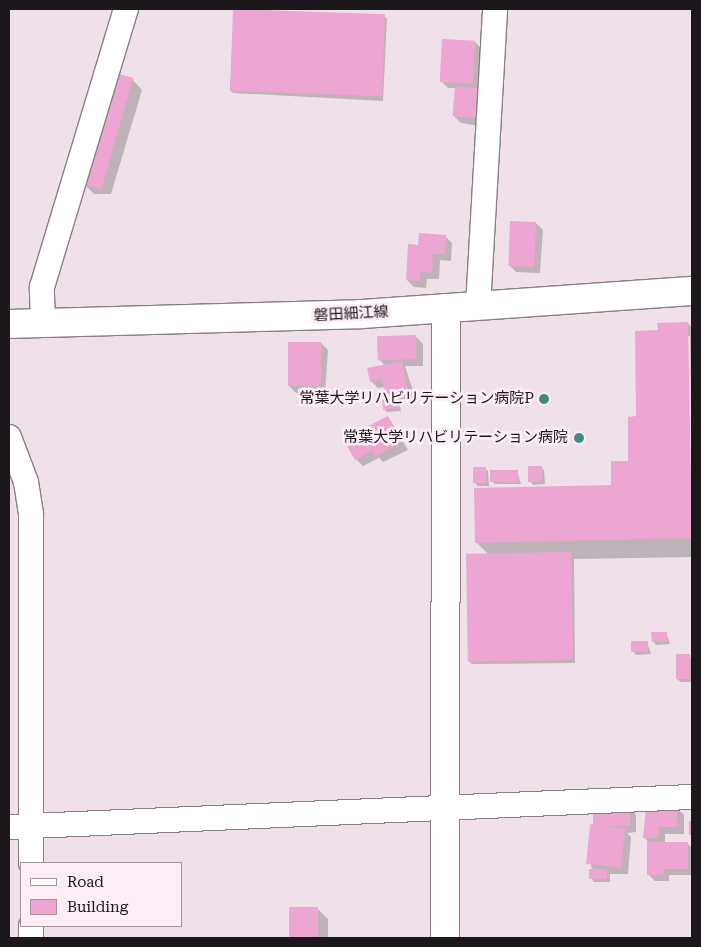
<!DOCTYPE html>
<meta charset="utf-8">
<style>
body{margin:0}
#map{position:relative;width:701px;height:947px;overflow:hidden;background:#efe0e9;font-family:"Roboto Serif","Noto Sans JP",serif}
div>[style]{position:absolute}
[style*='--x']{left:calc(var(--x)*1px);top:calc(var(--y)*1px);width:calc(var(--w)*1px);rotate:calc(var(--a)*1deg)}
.shadow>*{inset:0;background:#0003}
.building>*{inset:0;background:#eda5d1;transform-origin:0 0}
.roads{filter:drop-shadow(1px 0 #8a7d84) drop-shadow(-1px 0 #8a7d84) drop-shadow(0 1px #8a7d84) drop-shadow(0 -1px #8a7d84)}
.minor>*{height:24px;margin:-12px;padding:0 12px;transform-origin:12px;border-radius:12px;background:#fff}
.tertiary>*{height:28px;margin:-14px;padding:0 14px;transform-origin:14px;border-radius:14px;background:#fff}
.secondary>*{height:28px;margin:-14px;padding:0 14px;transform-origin:14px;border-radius:14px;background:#fff}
.dots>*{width:14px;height:14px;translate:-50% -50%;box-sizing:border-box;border:2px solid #fcedf6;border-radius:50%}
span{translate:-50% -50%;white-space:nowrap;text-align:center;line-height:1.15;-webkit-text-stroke:5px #fcedf6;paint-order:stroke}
.street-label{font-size:15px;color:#1c171a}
.poi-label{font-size:15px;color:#1c171a}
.right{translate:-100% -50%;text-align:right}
.frame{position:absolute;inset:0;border:10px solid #1c171a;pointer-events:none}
.legend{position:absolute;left:20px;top:862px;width:162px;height:65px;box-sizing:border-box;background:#fcedf6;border:1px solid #a2979e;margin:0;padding:6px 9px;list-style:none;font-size:15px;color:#1c171a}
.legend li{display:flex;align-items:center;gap:10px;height:25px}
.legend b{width:25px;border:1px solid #a2979e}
</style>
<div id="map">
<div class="shadow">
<div style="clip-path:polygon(234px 9px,384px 16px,387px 19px,383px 101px,233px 93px,230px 90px)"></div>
<div style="clip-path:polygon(475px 42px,482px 49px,485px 127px,461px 123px,454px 116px,456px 88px,448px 88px,441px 81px)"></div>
<div style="clip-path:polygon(132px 79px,142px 90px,111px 194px,94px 194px,84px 184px)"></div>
<div style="clip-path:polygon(536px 223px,543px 230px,540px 273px,516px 272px,509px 265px)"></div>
<div style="clip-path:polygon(445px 236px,452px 243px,451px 261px,440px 260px,439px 279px,427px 279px,426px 288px,414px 287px,407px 280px,420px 246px)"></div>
<div style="clip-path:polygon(688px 323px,692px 328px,692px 469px,690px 336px,687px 336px,692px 557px,574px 559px,575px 663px,472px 664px,468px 661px,489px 555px,476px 542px,613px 487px,630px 462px,659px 332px)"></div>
<div style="clip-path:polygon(416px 337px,423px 344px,423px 366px,405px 366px,415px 397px,399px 401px,401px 411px,387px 412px,383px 408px,392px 400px,385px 387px,378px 388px,371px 381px,385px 366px,379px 359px)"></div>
<div style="clip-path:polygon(321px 343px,328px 350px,325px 393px,296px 393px,289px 386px)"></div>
<div style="clip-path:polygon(388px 417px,408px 450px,383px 462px,379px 458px,363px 466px,356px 459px,367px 437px)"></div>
<div style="clip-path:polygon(541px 467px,544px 470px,545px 484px,533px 485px,530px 481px)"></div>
<div style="clip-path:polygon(485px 468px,488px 471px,489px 486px,478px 486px,475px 483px)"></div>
<div style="clip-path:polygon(517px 471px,521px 484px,495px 484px,492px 481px)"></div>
<div style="clip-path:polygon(666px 633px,670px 644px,656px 645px,653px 641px)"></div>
<div style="clip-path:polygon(647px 642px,651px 654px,636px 655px,633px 651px)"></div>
<div style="clip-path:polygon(689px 656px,692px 658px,692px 682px,681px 682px,677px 679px)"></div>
<div style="clip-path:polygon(629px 808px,636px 815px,636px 832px,627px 833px,631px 837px,628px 874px,610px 874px,610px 882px,594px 882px,591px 878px,595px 871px,591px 867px,598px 830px,594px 826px)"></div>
<div style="clip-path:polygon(677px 808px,684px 815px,684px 834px,665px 834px,665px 844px,687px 843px,692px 848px,692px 875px,669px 875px,669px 881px,655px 881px,648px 874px,650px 844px,645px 838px)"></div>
<div style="clip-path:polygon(290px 909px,318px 909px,328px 919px,328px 938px,290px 938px)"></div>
</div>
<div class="building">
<div style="left:233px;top:9px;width:152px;height:82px;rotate:2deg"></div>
<div style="left:442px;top:39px;width:33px;height:43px;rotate:3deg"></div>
<div style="left:116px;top:73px;width:18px;height:116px;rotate:16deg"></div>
<div style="left:455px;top:86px;width:25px;height:30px;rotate:5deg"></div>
<div style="left:510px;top:221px;width:26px;height:45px;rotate:2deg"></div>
<div style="clip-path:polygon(419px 233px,446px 235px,445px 254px,433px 254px,432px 273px,420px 272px,420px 281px,406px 280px,408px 244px,418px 245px)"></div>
<div style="clip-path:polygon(688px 322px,692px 538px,475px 543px,474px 488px,611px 485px,611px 461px,628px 461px,628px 417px,636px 416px,635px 331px,658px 330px,657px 323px)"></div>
<div style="left:416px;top:335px;width:24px;height:39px;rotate:88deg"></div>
<div style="left:288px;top:342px;width:33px;height:44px"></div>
<div style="clip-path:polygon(402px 361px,408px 390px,386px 395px,382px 379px,370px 382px,367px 368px)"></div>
<div style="left:398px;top:398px;width:10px;height:16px;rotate:84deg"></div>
<div style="clip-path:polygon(388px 416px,402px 442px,375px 456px,372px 451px,355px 460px,347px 446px,365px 437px,361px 430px)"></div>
<div style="left:528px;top:466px;width:14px;height:16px"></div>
<div style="left:473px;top:467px;width:13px;height:16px"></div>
<div style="left:490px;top:470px;width:28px;height:12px"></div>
<div style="left:571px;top:552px;width:108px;height:105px;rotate:89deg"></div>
<div style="clip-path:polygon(651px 632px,667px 632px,667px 641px,652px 642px)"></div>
<div style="left:631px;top:641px;width:17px;height:11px"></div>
<div style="left:690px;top:654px;width:25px;height:14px;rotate:90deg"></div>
<div style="clip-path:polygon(677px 806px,677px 827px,659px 827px,658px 838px,643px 838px,646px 807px)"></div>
<div style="left:593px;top:807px;width:37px;height:19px"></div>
<div style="left:689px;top:821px;width:3px;height:14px"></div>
<div style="left:625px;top:828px;width:40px;height:35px;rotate:96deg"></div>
<div style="clip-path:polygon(647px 842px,688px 842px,688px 869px,663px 869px,663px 875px,647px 875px)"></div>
<div style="left:589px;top:869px;width:18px;height:10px"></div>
<div style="left:289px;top:907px;width:29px;height:31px"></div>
</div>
<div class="roads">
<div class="minor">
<div style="--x:478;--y:306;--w:297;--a:-86.7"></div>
<div style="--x:43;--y:323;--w:36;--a:-92"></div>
<div style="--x:42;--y:287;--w:290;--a:-73.2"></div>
<div style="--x:9;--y:437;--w:48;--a:69.3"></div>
<div style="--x:26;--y:482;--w:33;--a:81"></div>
<div style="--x:31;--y:515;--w:348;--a:90"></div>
<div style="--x:9;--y:827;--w:684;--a:-2.52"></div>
<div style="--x:31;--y:938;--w:12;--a:-90"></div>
</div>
<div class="tertiary">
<div style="--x:445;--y:938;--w:630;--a:-89.91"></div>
</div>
<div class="secondary">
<div style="--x:9;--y:324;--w:353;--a:-1.6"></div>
<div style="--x:362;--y:314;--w:331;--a:-4"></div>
</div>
</div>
<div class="dots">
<div style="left:544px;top:399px;background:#438a87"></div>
<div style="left:579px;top:438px;background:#438a87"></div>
</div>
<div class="street-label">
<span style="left:351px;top:314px;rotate:-3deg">磐田細江線</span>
</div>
<div class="poi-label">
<span class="right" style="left:534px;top:399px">常葉大学リハビリテーション病院P</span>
<span class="right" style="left:568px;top:438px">常葉大学リハビリテーション病院</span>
</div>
<div class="frame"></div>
<ul class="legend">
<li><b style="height:6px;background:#fff"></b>Road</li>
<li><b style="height:14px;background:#eda5d1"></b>Building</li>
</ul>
</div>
